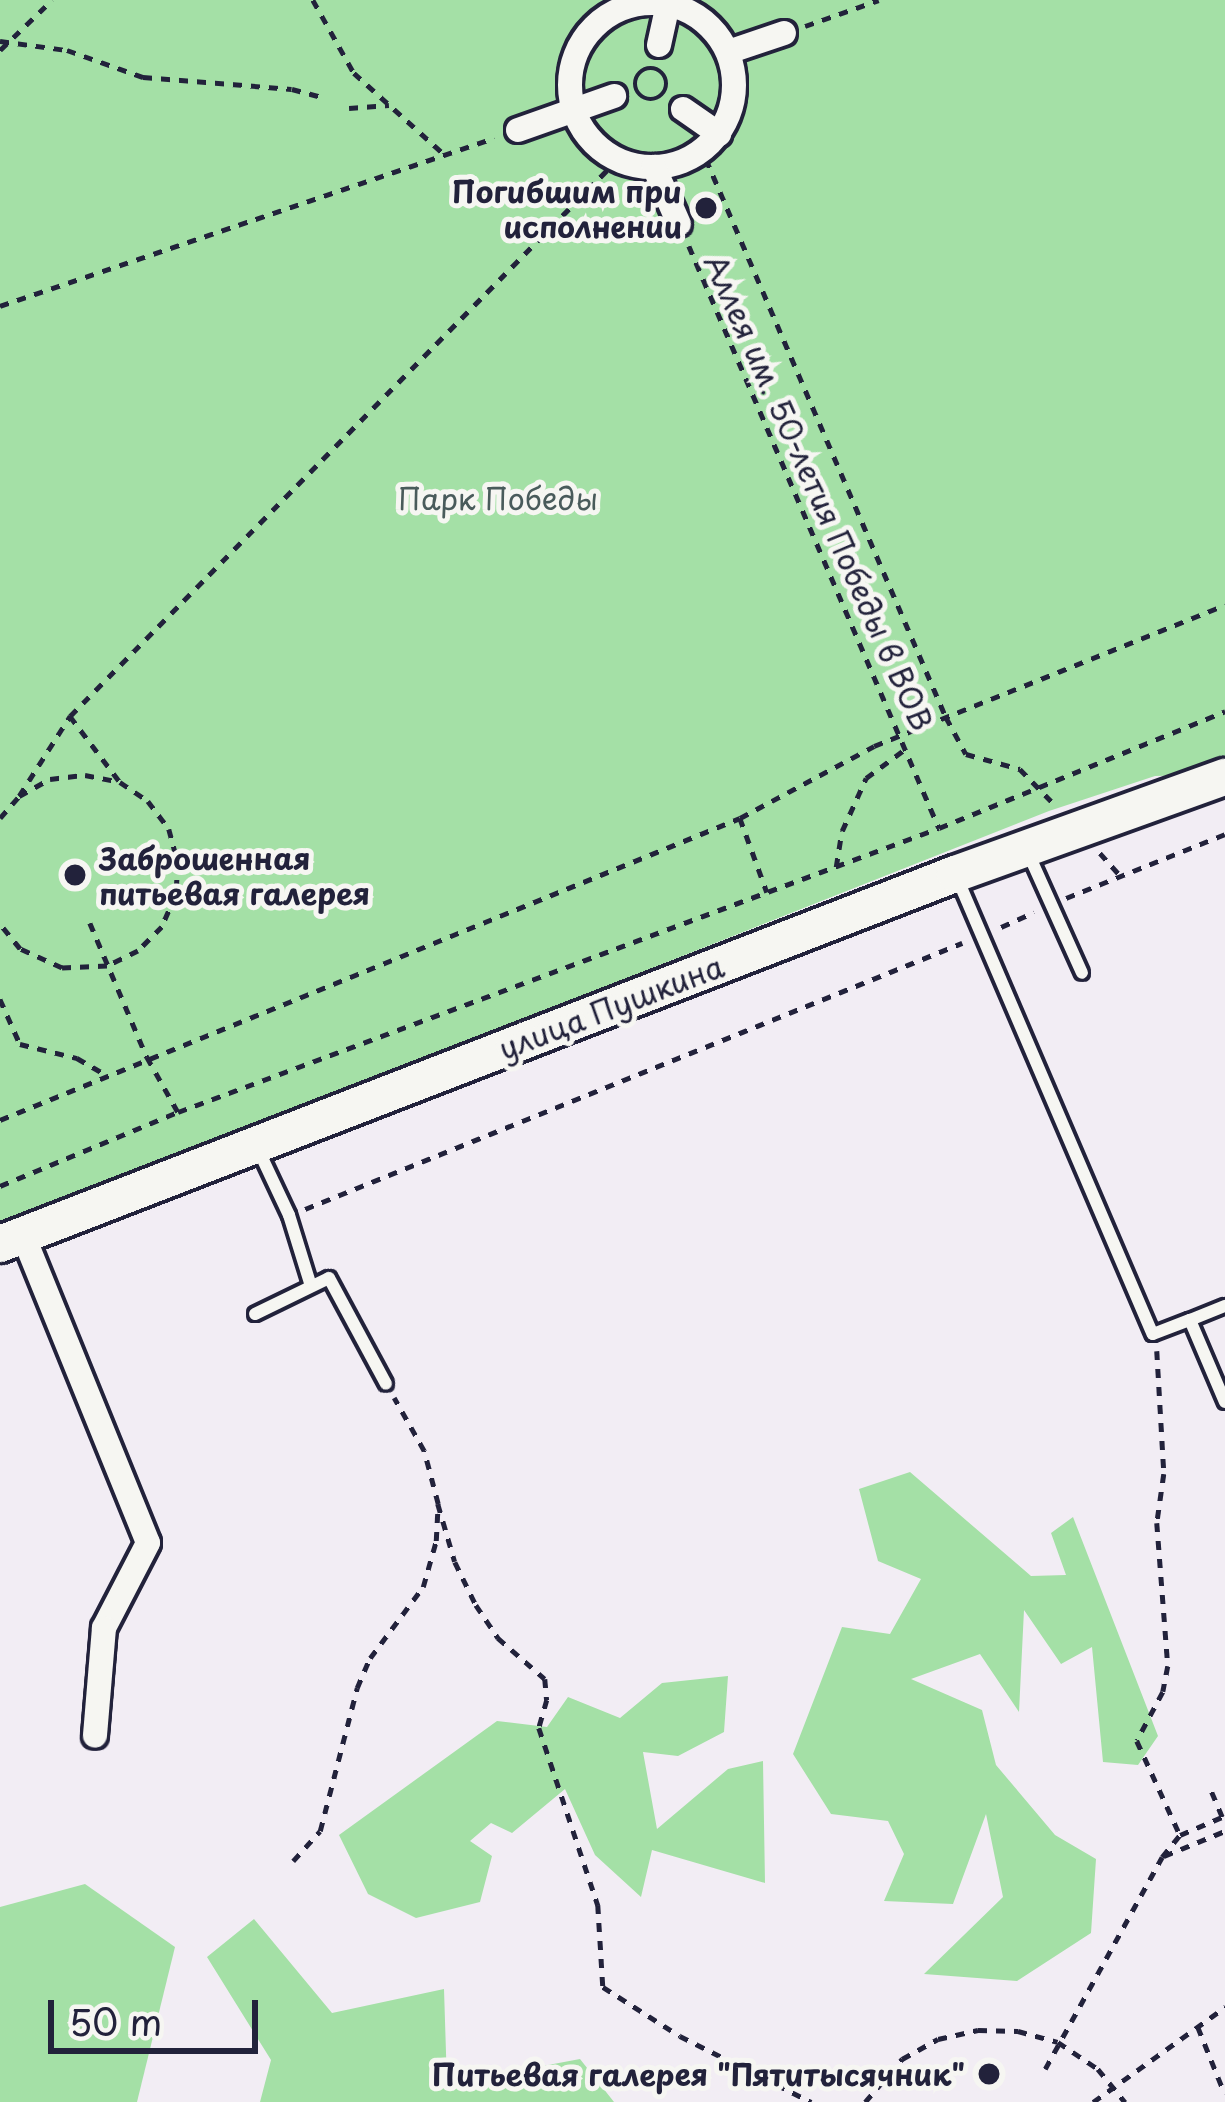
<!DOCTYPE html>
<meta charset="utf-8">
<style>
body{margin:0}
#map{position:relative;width:1225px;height:2102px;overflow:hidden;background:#f2edf4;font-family:"Playpen Sans",sans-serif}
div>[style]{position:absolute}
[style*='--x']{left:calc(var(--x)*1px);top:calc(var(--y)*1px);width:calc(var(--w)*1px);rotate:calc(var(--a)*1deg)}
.green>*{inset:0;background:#a4e0a6}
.path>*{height:4.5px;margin-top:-2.25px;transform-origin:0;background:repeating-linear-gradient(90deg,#22223b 0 9px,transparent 0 18px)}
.path>.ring{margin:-2.25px;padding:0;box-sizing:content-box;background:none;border:4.5px solid #22223b;border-radius:50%}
.roads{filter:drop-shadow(3px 0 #22223b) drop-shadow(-3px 0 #22223b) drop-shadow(0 3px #22223b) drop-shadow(0 -3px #22223b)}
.lane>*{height:12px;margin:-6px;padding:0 6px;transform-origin:6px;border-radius:6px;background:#f6f6f2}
.street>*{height:24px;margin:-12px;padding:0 12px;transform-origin:12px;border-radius:12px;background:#f6f6f2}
.street>.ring{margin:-12px;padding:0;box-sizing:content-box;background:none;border:24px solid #f6f6f2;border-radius:50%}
.secondary>*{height:36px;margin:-18px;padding:0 18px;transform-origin:18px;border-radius:18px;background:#f6f6f2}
.dots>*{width:33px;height:33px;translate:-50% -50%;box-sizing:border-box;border:6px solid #f6f6f2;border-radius:50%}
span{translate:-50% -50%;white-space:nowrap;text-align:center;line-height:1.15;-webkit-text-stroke:10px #f6f6f2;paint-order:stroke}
.poi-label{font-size:30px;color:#22223b;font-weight:700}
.right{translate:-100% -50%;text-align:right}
.left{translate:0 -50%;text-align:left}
.street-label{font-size:30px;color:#22223b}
.park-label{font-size:30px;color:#495b5b}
.scale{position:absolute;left:48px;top:2000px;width:210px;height:54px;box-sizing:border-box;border:6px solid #22223b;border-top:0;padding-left:15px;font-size:36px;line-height:42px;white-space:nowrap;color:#22223b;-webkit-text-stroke:9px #f6f6f2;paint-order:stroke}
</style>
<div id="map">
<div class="green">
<div style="clip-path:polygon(0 0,1225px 0,1225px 762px,1194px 775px,1155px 776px,1049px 811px,0 1226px)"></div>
<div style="clip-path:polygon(910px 1472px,1031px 1576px,1066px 1575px,1051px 1533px,1073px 1517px,1158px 1736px,1138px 1765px,1103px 1762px,1092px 1647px,1061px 1664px,1024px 1610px,1019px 1712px,980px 1654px,911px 1679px,982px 1710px,996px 1765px,1055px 1835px,1096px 1859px,1091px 1933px,1017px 1981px,924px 1974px,1003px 1897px,986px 1814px,953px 1904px,884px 1901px,904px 1854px,888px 1821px,831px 1814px,793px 1754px,842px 1627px,890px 1634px,921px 1579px,878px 1561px,859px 1489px)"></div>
<div style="clip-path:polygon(728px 1676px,724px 1732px,678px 1756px,643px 1752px,657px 1829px,728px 1769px,763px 1761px,765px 1883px,652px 1850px,641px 1897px,595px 1855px,565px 1789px,512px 1833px,491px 1823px,470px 1841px,492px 1856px,480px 1902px,416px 1918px,368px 1894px,339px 1835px,497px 1721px,547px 1727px,568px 1697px,620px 1718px,662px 1683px)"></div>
<div style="clip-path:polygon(85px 1884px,175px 1947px,137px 2102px,0 2102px,0 1907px)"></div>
<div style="clip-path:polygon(254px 1919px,332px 2013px,444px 1989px,447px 2084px,580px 2059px,614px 2102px,260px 2102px,271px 2060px,207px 1957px)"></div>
</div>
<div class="path">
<div style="--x:313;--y:0;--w:84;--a:60.7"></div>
<div style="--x:354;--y:73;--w:122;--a:42"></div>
<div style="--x:805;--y:26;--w:78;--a:-19.4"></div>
<div style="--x:0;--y:41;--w:68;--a:7.7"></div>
<div style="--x:67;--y:50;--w:81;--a:19.6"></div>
<div style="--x:143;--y:77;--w:149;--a:4.6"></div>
<div style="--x:292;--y:89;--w:28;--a:15"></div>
<div style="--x:0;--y:50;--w:72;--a:-43.9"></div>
<div class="ring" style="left:635px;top:68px;width:27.5px;height:27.5px"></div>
<div style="--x:349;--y:108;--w:40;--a:-4.3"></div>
<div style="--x:706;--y:159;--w:607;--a:66.73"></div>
<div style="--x:946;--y:717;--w:42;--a:61.6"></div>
<div style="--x:966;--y:754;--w:56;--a:15.5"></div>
<div style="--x:1020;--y:769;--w:50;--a:45.8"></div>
<div style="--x:689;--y:246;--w:633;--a:66.75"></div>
<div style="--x:0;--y:306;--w:522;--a:-18.78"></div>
<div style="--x:70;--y:716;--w:83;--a:52.9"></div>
<div style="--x:19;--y:796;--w:95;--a:-57.5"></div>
<div style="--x:70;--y:716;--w:780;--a:-45.47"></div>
<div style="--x:0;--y:818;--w:29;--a:-49"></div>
<div style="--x:19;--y:796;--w:35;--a:-29"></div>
<div style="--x:50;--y:779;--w:35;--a:-7"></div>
<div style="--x:85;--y:775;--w:36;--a:11"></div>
<div style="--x:120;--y:782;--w:34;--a:34"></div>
<div style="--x:148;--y:801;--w:35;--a:53"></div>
<div style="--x:169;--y:829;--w:34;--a:75"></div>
<div style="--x:178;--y:862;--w:33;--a:93"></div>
<div style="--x:176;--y:895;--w:35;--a:114"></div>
<div style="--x:162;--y:927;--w:34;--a:135"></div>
<div style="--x:138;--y:951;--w:34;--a:154"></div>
<div style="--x:107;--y:966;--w:45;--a:177.5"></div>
<div style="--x:62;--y:968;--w:46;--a:-155.7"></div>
<div style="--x:20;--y:949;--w:32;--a:-129"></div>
<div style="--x:740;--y:818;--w:79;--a:70"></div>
<div style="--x:1100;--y:853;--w:30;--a:48"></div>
<div style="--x:836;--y:867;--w:36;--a:-81"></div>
<div style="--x:842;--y:831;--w:58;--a:-65.6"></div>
<div style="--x:866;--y:778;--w:52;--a:-36.4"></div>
<div style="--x:1066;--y:898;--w:171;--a:-21.9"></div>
<div style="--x:90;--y:923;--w:146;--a:67"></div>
<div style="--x:147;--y:1057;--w:63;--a:60.6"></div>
<div style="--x:178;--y:1112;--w:812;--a:-20.47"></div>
<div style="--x:939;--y:828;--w:309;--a:-22.2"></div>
<div style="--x:1001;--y:927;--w:36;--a:-24"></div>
<div style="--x:0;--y:999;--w:49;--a:66"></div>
<div style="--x:20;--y:1044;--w:59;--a:13.8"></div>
<div style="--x:77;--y:1058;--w:30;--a:30"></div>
<div style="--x:0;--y:1120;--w:799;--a:-22.2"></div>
<div style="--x:740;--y:818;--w:152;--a:-28.2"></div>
<div style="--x:874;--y:746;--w:378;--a:-21.9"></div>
<div style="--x:0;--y:1186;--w:193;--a:-22.6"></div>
<div style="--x:305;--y:1209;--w:709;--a:-22.04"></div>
<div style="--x:1157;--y:1351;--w:123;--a:86.7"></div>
<div style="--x:1164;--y:1474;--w:49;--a:98.1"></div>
<div style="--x:1157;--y:1523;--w:143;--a:85.6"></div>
<div style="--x:1168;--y:1666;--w:26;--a:101"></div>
<div style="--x:1163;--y:1692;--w:55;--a:118"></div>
<div style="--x:1137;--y:1741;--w:103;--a:65.4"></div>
<div style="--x:438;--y:1504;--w:60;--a:73.7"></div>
<div style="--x:455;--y:1562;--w:48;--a:64"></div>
<div style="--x:476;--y:1605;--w:40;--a:56"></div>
<div style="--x:498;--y:1638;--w:62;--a:41.1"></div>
<div style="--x:545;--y:1679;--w:21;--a:85"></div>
<div style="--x:547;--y:1700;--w:29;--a:106"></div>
<div style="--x:539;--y:1728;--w:187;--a:71.6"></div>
<div style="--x:598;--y:1905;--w:82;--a:86.5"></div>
<div style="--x:603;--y:1987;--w:91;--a:32.5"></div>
<div style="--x:680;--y:2036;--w:147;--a:26.7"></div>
<div style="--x:1164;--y:1856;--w:66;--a:-22.3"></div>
<div style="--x:293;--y:1861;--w:40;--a:-48"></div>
<div style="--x:320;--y:1831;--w:148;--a:-75.5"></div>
<div style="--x:357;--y:1688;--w:33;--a:-67"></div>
<div style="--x:370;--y:1658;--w:89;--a:-53.3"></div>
<div style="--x:423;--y:1587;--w:48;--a:-74.2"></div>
<div style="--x:436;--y:1541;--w:37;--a:-87"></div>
<div style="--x:438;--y:1504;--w:55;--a:-104.8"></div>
<div style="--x:424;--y:1451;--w:61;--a:-119.5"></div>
<div style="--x:1198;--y:2027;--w:72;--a:68.1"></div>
<div style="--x:1045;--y:2069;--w:242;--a:-61.1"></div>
<div style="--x:1162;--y:1857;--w:28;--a:-51"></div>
<div style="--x:1180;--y:1835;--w:46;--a:-23.2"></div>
<div style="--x:1222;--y:1817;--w:28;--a:-113"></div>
<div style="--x:865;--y:2102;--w:57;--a:-49.3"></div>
<div style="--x:902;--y:2059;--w:41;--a:-29.1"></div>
<div style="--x:938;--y:2039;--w:41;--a:-12.7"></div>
<div style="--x:978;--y:2030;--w:40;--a:1.4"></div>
<div style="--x:1018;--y:2031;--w:41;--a:15.4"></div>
<div style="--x:1058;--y:2042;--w:48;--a:34"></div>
<div style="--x:1098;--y:2069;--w:43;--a:50.7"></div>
<div style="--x:1093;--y:2102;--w:163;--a:-35.7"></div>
</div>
<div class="roads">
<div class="lane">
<div style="--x:1029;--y:855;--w:129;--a:65.8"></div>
<div style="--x:958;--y:880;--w:494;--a:66.8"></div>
<div style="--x:1153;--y:1334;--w:40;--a:-21"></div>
<div style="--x:1190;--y:1320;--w:89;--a:66.9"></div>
<div style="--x:257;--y:1147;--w:75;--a:64.8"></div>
<div style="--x:289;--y:1215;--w:74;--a:72.8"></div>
<div style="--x:255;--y:1314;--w:82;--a:-25.9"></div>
<div style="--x:329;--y:1278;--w:120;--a:61.7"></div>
<div style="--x:1190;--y:1320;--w:38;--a:-22"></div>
</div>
<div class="street">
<div class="ring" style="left:570px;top:3px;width:140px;height:140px"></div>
<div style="--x:659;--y:45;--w:42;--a:-77.6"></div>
<div style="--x:728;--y:52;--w:59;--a:-18.7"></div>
<div style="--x:683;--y:109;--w:44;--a:34.8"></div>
<div style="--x:518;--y:130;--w:102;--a:-19.5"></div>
<div style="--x:654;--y:167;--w:62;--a:66.3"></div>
<div style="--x:23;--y:1235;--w:332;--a:67.9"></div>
<div style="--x:148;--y:1543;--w:96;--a:117.4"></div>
<div style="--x:104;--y:1628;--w:108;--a:94.8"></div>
</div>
<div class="secondary">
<div style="--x:0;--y:1244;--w:1024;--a:-21.18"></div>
<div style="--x:955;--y:874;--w:287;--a:-19.8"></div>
</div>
</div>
<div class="dots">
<div style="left:706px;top:208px;background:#22223b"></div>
<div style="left:75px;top:875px;background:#22223b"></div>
<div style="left:989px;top:2074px;background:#22223b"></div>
</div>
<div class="poi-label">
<span class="right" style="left:682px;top:208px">Погибшим при<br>исполнении</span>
<span class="left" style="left:99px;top:875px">Заброшенная<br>питьевая галерея</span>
<span class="right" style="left:965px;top:2074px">Питьевая галерея "Пятитысячник"</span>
</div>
<div class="street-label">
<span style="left:819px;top:492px;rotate:66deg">Аллея им. 50-летия Победы в ВОВ</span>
<span style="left:611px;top:1007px;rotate:-21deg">улица Пушкина</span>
</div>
<div class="park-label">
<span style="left:498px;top:498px">Парк Победы</span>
</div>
<div class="scale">50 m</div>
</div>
